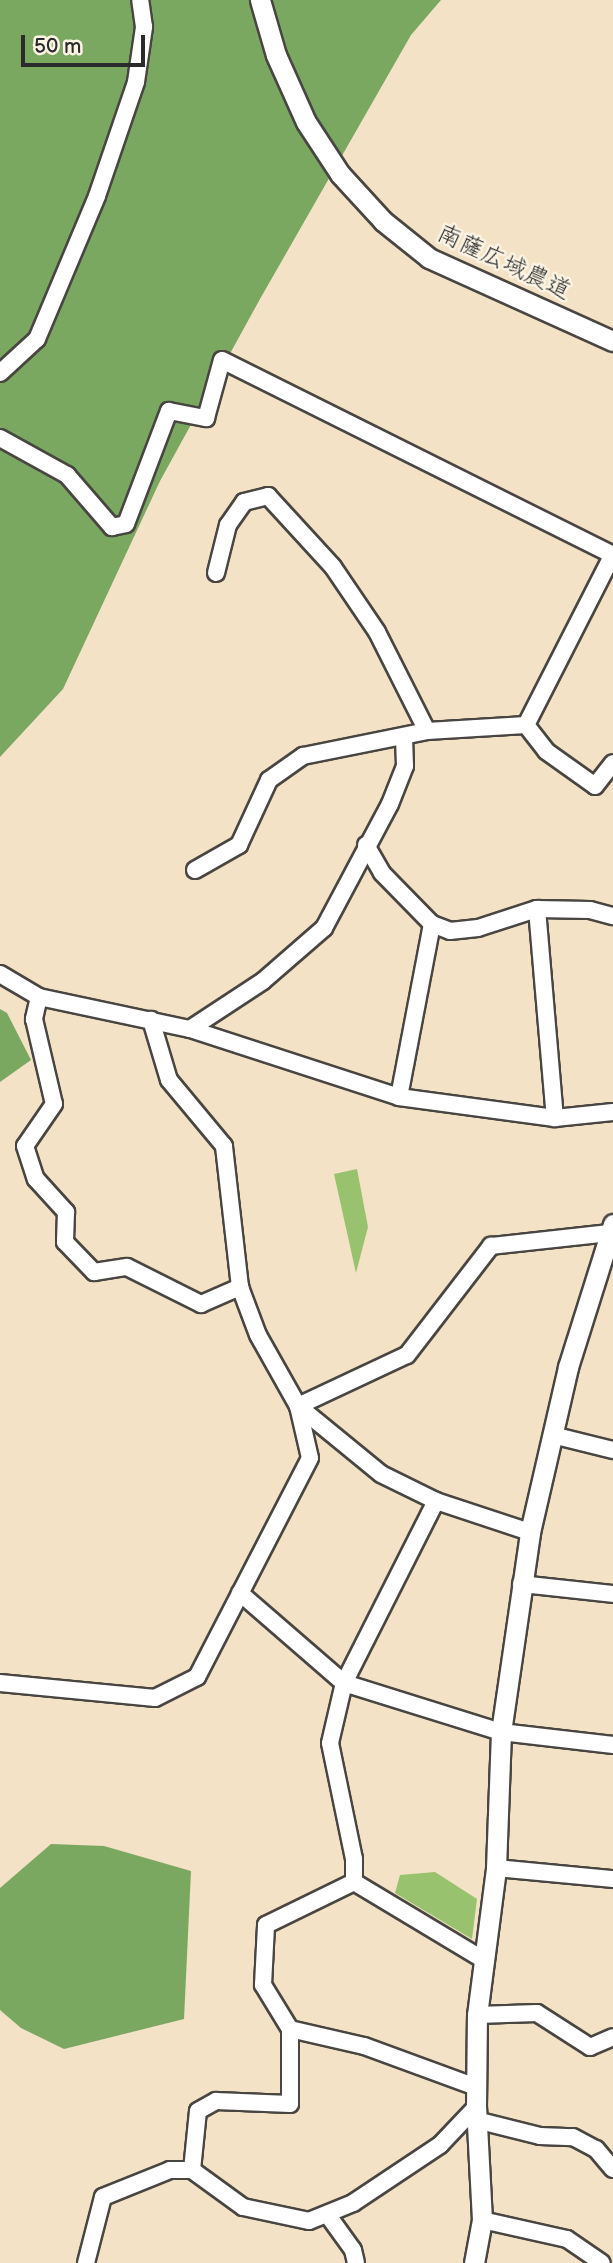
<!DOCTYPE html>
<meta charset="utf-8">
<style>
body{margin:0}
#map{position:relative;width:613px;height:2263px;overflow:hidden;background:#f3e2c5;font-family:"Balsamiq Sans","Klee One",sans-serif}
div>[style]{position:absolute}
[style*='--x']{left:calc(var(--x)*1px);top:calc(var(--y)*1px);width:calc(var(--w)*1px);rotate:calc(var(--a)*1deg)}
.green>*{inset:0;background:#99c26e}
.forest>*{inset:0;background:#7aa861}
.roads{filter:drop-shadow(2px 0 #494642) drop-shadow(-2px 0 #494642) drop-shadow(0 2px #494642) drop-shadow(0 -2px #494642)}
.minor>*{height:16px;margin:-8px;padding:0 8px;transform-origin:8px;border-radius:8px;background:#fff}
.tertiary>*{height:19px;margin:-9.5px;padding:0 9.5px;transform-origin:9.5px;border-radius:9.5px;background:#fff}
span{translate:-50% -50%;white-space:nowrap;text-align:center;line-height:1.15;-webkit-text-stroke:5px #fcf5e5;paint-order:stroke}
.street-label{font-size:24px;color:#2b2b2b}
.scale{position:absolute;left:21px;top:35px;width:124px;height:32px;box-sizing:border-box;border:4px solid #2b2b2b;border-top:0;padding-left:9px;font-size:21px;line-height:24px;white-space:nowrap;color:#2b2b2b;-webkit-text-stroke:5px #fcf5e5;paint-order:stroke}
</style>
<div id="map">
<div class="green">
<div style="clip-path:polygon(357px 1169px,368px 1227px,356px 1273px,334px 1174px)"></div>
<div style="clip-path:polygon(435px 1872px,477px 1899px,472px 1939px,395px 1893px,400px 1875px)"></div>
</div>
<div class="forest">
<div style="clip-path:polygon(0 0,441px 0,411px 35px,260px 299px,160px 481px,63px 689px,0 757px)"></div>
<div style="clip-path:polygon(0 1009px,7px 1013px,31px 1060px,0 1082px)"></div>
<div style="clip-path:polygon(51px 1844px,104px 1846px,191px 1871px,184px 2019px,64px 2049px,21px 2028px,0 2010px,0 1888px)"></div>
</div>
<div class="roads">
<div class="minor">
<div style="--x:0;--y:373;--w:50;--a:-42.6"></div>
<div style="--x:37;--y:339;--w:155;--a:-67.2"></div>
<div style="--x:97;--y:196;--w:120;--a:-71.1"></div>
<div style="--x:136;--y:82;--w:56;--a:-81.7"></div>
<div style="--x:144;--y:27;--w:27;--a:-98"></div>
<div style="--x:0;--y:438;--w:77;--a:28.9"></div>
<div style="--x:67;--y:475;--w:69;--a:49.1"></div>
<div style="--x:112;--y:527;--w:14;--a:-12"></div>
<div style="--x:126;--y:524;--w:121;--a:-69.2"></div>
<div style="--x:169;--y:411;--w:38;--a:11"></div>
<div style="--x:206;--y:418;--w:60;--a:-74.6"></div>
<div style="--x:222;--y:360;--w:437;--a:26.5"></div>
<div style="--x:216;--y:573;--w:49;--a:-76"></div>
<div style="--x:228;--y:525;--w:28;--a:-55"></div>
<div style="--x:244;--y:502;--w:25;--a:-14"></div>
<div style="--x:268;--y:496;--w:96;--a:47.5"></div>
<div style="--x:333;--y:567;--w:78;--a:55.9"></div>
<div style="--x:377;--y:632;--w:111;--a:63.2"></div>
<div style="--x:526;--y:725;--w:192;--a:-63"></div>
<div style="--x:526;--y:725;--w:33;--a:52"></div>
<div style="--x:546;--y:751;--w:60;--a:35.5"></div>
<div style="--x:595;--y:786;--w:29;--a:-52"></div>
<div style="--x:366;--y:845;--w:32;--a:60"></div>
<div style="--x:382;--y:873;--w:71;--a:45.6"></div>
<div style="--x:432;--y:924;--w:19;--a:21"></div>
<div style="--x:450;--y:931;--w:28;--a:-6"></div>
<div style="--x:478;--y:928;--w:62;--a:-17.9"></div>
<div style="--x:537;--y:909;--w:53;--a:1.1"></div>
<div style="--x:590;--y:910;--w:24;--a:15"></div>
<div style="--x:195;--y:870;--w:51;--a:-29.6"></div>
<div style="--x:239;--y:845;--w:72;--a:-65.2"></div>
<div style="--x:269;--y:780;--w:42;--a:-35.2"></div>
<div style="--x:303;--y:756;--w:126;--a:-11.4"></div>
<div style="--x:427;--y:731;--w:99;--a:-3.5"></div>
<div style="--x:537;--y:909;--w:210;--a:85.1"></div>
<div style="--x:0;--y:974;--w:45;--a:30.5"></div>
<div style="--x:39;--y:997;--w:154;--a:12"></div>
<div style="--x:190;--y:1029;--w:220;--a:18"></div>
<div style="--x:399;--y:1097;--w:157;--a:7.7"></div>
<div style="--x:555;--y:1118;--w:58;--a:-5.9"></div>
<div style="--x:39;--y:997;--w:23;--a:103"></div>
<div style="--x:34;--y:1019;--w:87;--a:76.8"></div>
<div style="--x:54;--y:1104;--w:51;--a:124.6"></div>
<div style="--x:25;--y:1146;--w:35;--a:72"></div>
<div style="--x:36;--y:1179;--w:45;--a:47.7"></div>
<div style="--x:66;--y:1212;--w:30;--a:92"></div>
<div style="--x:65;--y:1242;--w:42;--a:46"></div>
<div style="--x:94;--y:1272;--w:33;--a:-9"></div>
<div style="--x:127;--y:1267;--w:83;--a:26.6"></div>
<div style="--x:201;--y:1304;--w:43;--a:-23.6"></div>
<div style="--x:190;--y:1029;--w:87;--a:-33.3"></div>
<div style="--x:263;--y:981;--w:81;--a:-41"></div>
<div style="--x:324;--y:928;--w:140;--a:-62"></div>
<div style="--x:390;--y:804;--w:41;--a:-68.5"></div>
<div style="--x:405;--y:766;--w:28;--a:-92"></div>
<div style="--x:399;--y:1097;--w:176;--a:-79.2"></div>
<div style="--x:298;--y:1406;--w:120;--a:-25.1"></div>
<div style="--x:407;--y:1355;--w:138;--a:-52.4"></div>
<div style="--x:491;--y:1246;--w:118;--a:-6.3"></div>
<div style="--x:298;--y:1406;--w:107;--a:39.3"></div>
<div style="--x:381;--y:1474;--w:61;--a:26.1"></div>
<div style="--x:552;--y:1435;--w:63;--a:13.8"></div>
<div style="--x:521;--y:1584;--w:93;--a:6.2"></div>
<div style="--x:240;--y:1593;--w:138;--a:40.9"></div>
<div style="--x:344;--y:1683;--w:164;--a:17.3"></div>
<div style="--x:501;--y:1732;--w:113;--a:6.6"></div>
<div style="--x:0;--y:1683;--w:156;--a:5.5"></div>
<div style="--x:155;--y:1698;--w:47;--a:-26.6"></div>
<div style="--x:197;--y:1677;--w:246;--a:-62.7"></div>
<div style="--x:310;--y:1458;--w:53;--a:-103"></div>
<div style="--x:298;--y:1406;--w:81;--a:-119.4"></div>
<div style="--x:258;--y:1335;--w:51;--a:-110.6"></div>
<div style="--x:240;--y:1287;--w:142;--a:-96.5"></div>
<div style="--x:224;--y:1146;--w:86;--a:-129.8"></div>
<div style="--x:169;--y:1080;--w:63;--a:-106.7"></div>
<div style="--x:496;--y:1868;--w:118;--a:5.4"></div>
<div style="--x:354;--y:1882;--w:152;--a:31"></div>
<div style="--x:477;--y:2015;--w:60;--a:-1.9"></div>
<div style="--x:537;--y:2013;--w:63;--a:32.7"></div>
<div style="--x:590;--y:2047;--w:25;--a:-23"></div>
<div style="--x:476;--y:2087;--w:119;--a:-159.9"></div>
<div style="--x:364;--y:2046;--w:76;--a:-167.1"></div>
<div style="--x:290;--y:2029;--w:52;--a:-121.5"></div>
<div style="--x:263;--y:1985;--w:60;--a:-87.1"></div>
<div style="--x:266;--y:1925;--w:98;--a:-26"></div>
<div style="--x:354;--y:1882;--w:23;--a:-90"></div>
<div style="--x:354;--y:1859;--w:118;--a:-101.7"></div>
<div style="--x:330;--y:1743;--w:62;--a:-76.9"></div>
<div style="--x:344;--y:1683;--w:204;--a:-63.2"></div>
<div style="--x:436;--y:1501;--w:99;--a:18.3"></div>
<div style="--x:476;--y:2120;--w:66;--a:14"></div>
<div style="--x:540;--y:2136;--w:33;--a:2"></div>
<div style="--x:573;--y:2137;--w:26;--a:28"></div>
<div style="--x:596;--y:2149;--w:26;--a:50"></div>
<div style="--x:192;--y:2170;--w:59;--a:-84.2"></div>
<div style="--x:198;--y:2111;--w:21;--a:-29"></div>
<div style="--x:216;--y:2101;--w:74;--a:2.3"></div>
<div style="--x:290;--y:2104;--w:75;--a:-90"></div>
<div style="--x:327;--y:2214;--w:44;--a:54.2"></div>
<div style="--x:353;--y:2250;--w:13;--a:77"></div>
<div style="--x:482;--y:2220;--w:87;--a:12.6"></div>
<div style="--x:567;--y:2239;--w:42;--a:34.4"></div>
<div style="--x:86;--y:2263;--w:68;--a:-75.6"></div>
<div style="--x:103;--y:2197;--w:72;--a:-21.9"></div>
<div style="--x:170;--y:2170;--w:22;--a:0"></div>
<div style="--x:192;--y:2170;--w:63;--a:36"></div>
<div style="--x:243;--y:2207;--w:67;--a:12"></div>
<div style="--x:309;--y:2221;--w:48;--a:-22.2"></div>
<div style="--x:353;--y:2203;--w:105;--a:-33.7"></div>
<div style="--x:440;--y:2145;--w:52;--a:-46.5"></div>
</div>
<div class="tertiary">
<div style="--x:260;--y:0;--w:57;--a:73.8"></div>
<div style="--x:276;--y:55;--w:73;--a:65.9"></div>
<div style="--x:306;--y:122;--w:62;--a:56.8"></div>
<div style="--x:340;--y:174;--w:64;--a:47.5"></div>
<div style="--x:383;--y:221;--w:59;--a:38.8"></div>
<div style="--x:429;--y:258;--w:202;--a:24.3"></div>
<div style="--x:474;--y:2263;--w:44;--a:-79.5"></div>
<div style="--x:482;--y:2220;--w:113;--a:-93"></div>
<div style="--x:476;--y:2107;--w:92;--a:-89.4"></div>
<div style="--x:477;--y:2015;--w:148;--a:-82.6"></div>
<div style="--x:496;--y:1868;--w:136;--a:-87.9"></div>
<div style="--x:501;--y:1732;--w:202;--a:-81.7"></div>
<div style="--x:530;--y:1532;--w:169;--a:-77"></div>
<div style="--x:568;--y:1367;--w:150;--a:-72.5"></div>
</div>
</div>
<div class="street-label">
<span style="left:504px;top:262px;rotate:25deg">南薩広域農道</span>
</div>
<div class="scale">50 m</div>
</div>
